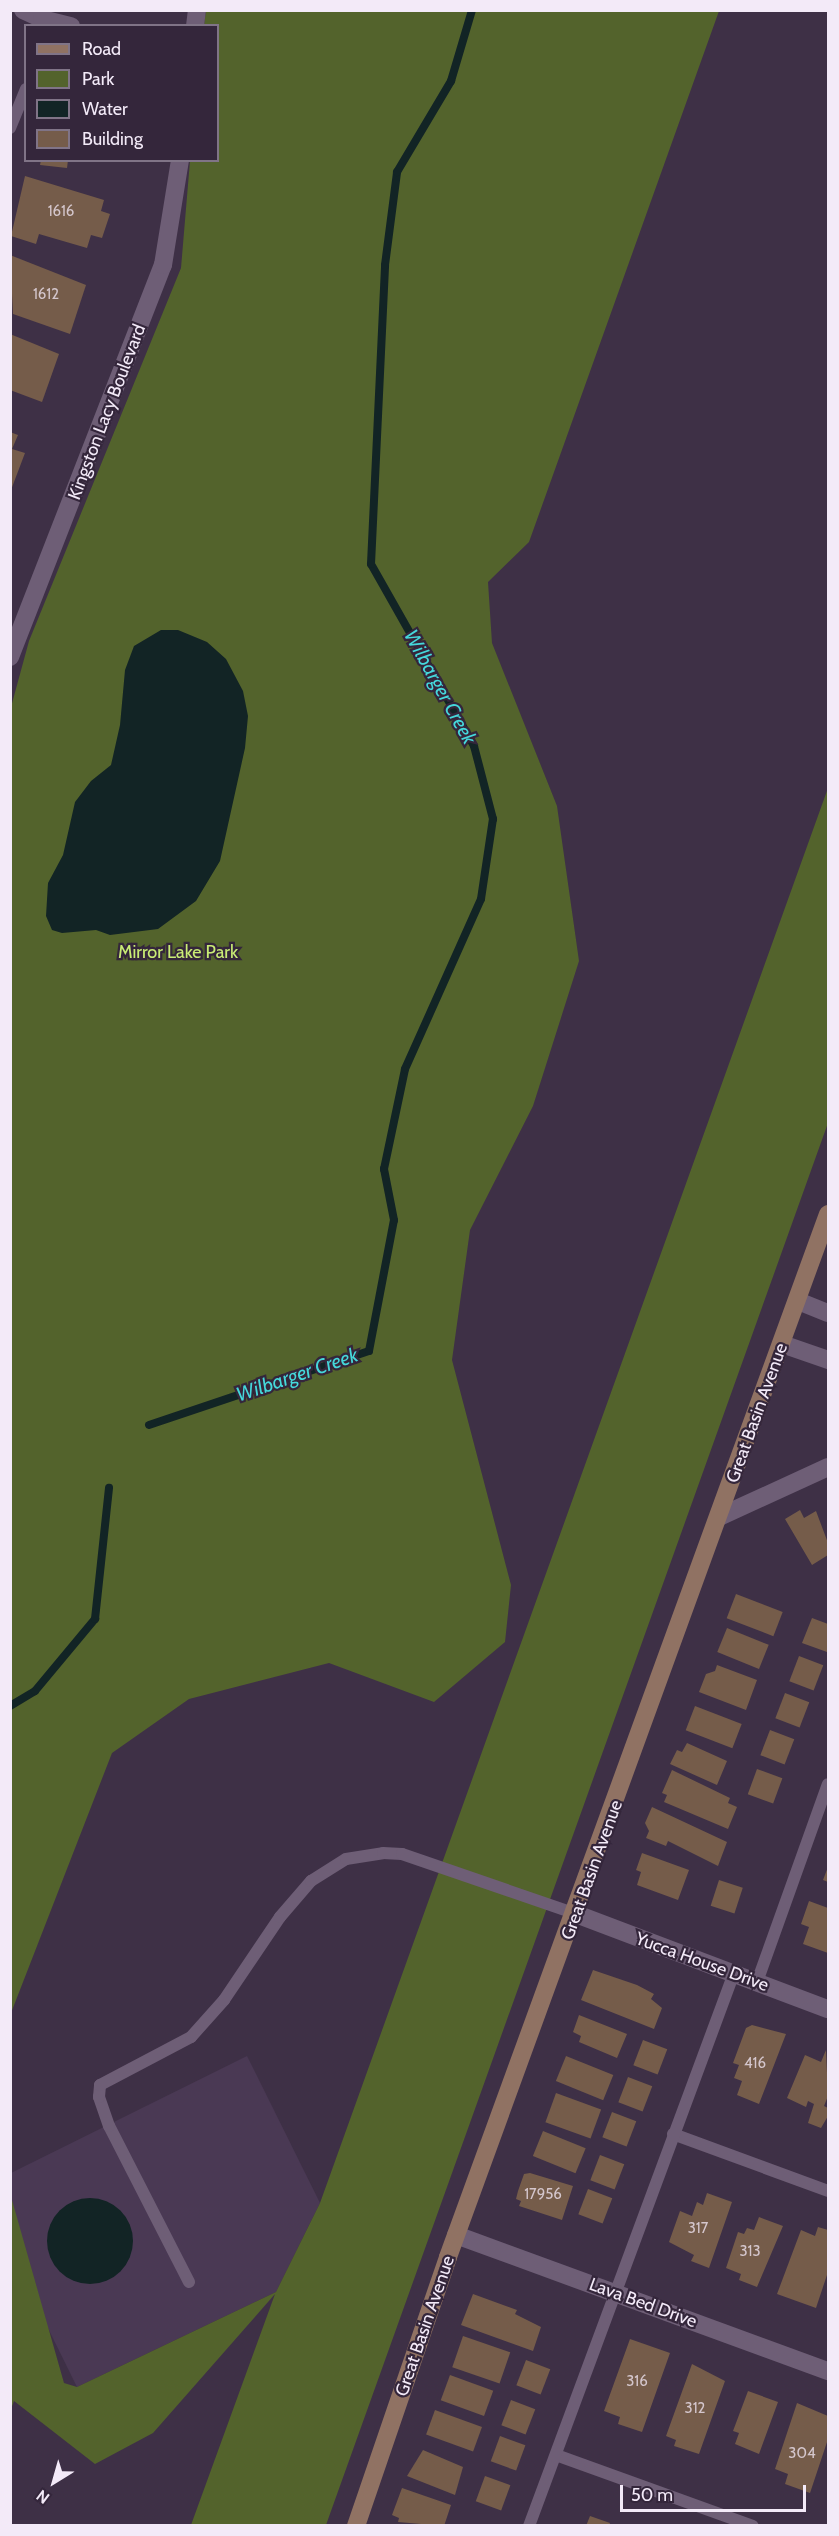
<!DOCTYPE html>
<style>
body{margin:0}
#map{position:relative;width:839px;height:2536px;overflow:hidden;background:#3e3046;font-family:Cabin,sans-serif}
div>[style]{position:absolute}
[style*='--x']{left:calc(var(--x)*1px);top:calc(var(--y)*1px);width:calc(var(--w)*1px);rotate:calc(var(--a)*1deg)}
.built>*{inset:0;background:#4a3954}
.green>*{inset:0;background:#53632c}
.water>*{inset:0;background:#122425}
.round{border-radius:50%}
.stream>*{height:8px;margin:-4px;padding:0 4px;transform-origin:4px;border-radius:4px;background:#122425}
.building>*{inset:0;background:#755c4a;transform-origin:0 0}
.lane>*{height:12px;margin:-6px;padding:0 6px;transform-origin:6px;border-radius:6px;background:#6e5e76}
.street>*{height:18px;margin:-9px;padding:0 9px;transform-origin:9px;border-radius:9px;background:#6e5e76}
.secondary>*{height:18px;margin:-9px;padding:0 9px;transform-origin:9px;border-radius:9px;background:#907263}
span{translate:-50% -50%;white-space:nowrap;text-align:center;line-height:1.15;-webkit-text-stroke:4.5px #34263b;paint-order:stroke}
.number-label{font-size:15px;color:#d4c6cc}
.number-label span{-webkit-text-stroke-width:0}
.street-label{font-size:18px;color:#f3eaf8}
.park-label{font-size:18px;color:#c9ec75}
.water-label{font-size:20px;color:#45d8db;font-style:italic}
.frame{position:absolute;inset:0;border:12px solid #f3eaf8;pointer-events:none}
.legend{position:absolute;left:24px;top:24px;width:195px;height:138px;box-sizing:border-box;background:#34263b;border:2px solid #807487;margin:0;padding:8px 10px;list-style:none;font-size:18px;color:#f3eaf8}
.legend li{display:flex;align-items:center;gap:12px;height:30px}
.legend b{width:30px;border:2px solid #807487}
.north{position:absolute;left:24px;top:2452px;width:60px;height:60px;-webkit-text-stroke:4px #34263b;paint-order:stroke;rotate:217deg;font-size:16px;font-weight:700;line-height:24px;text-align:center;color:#f3eaf8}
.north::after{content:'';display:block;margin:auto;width:21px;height:27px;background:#f3eaf8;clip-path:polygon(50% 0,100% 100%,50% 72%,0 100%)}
.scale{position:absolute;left:620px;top:2485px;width:186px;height:27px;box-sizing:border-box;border:3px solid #f3eaf8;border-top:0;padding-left:8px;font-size:18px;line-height:21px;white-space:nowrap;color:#f3eaf8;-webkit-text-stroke:4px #34263b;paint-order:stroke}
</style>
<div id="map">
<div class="built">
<div style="clip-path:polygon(247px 2056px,320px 2203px,276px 2292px,77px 2387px,11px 2253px,11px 2173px)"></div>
</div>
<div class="green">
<div style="clip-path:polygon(206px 11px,719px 11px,529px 542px,488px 582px,492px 643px,557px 806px,579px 961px,533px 1106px,470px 1230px,452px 1360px,511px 1585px,505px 1642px,434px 1702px,329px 1663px,189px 1699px,112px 1753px,11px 2013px,11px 707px,29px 641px,181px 268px,190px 161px,218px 160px,218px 26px,204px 25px)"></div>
<div style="clip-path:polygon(828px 788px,828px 1123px,326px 2525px,191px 2525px,275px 2294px,153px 2433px,95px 2464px,14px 2401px,11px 2409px,10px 2193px,64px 2383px,77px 2387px,276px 2292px,320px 2203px)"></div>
</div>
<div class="water">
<div style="clip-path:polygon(161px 630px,178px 630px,207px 642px,226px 659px,243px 691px,248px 716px,245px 748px,220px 861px,196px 901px,158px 929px,110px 935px,96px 930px,62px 933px,52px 930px,46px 916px,48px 883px,63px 855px,75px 802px,91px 781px,111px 765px,120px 725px,125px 670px,134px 646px)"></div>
<div class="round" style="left:47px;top:2198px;width:86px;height:86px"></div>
</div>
<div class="stream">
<div style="--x:149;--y:1425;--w:232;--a:-18.6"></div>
<div style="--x:369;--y:1351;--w:133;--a:-79.2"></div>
<div style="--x:394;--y:1220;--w:52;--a:-101.1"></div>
<div style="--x:384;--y:1169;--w:102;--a:-78.1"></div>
<div style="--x:405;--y:1069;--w:186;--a:-65.9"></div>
<div style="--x:481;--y:899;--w:81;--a:-81.5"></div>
<div style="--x:493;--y:819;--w:75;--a:-104.6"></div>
<div style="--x:474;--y:746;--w:209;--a:-119.5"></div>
<div style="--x:371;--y:564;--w:299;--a:-87.3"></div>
<div style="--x:385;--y:265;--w:94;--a:-82.6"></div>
<div style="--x:397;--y:172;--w:106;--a:-59.3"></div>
<div style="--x:451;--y:81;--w:74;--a:-73.5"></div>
<div style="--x:10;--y:1706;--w:29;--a:-31"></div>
<div style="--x:35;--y:1691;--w:94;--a:-50.2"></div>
<div style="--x:95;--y:1619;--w:132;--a:-83.9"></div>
</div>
<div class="building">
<div style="clip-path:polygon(41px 160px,68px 160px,67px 168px,40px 165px)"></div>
<div style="clip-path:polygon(25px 176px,104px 200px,101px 211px,110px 214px,102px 238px,91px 235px,87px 248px,39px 234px,36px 244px,11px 236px)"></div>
<div style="clip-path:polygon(10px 255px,86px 285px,70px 334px,13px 314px)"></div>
<div style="clip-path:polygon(10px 334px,59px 354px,42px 402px,10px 390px)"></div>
<div style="clip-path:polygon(10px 432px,18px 435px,12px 449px,25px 453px,11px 490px)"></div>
<div style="clip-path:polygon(800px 1510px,804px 1518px,816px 1511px,828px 1543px,828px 1555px,812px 1565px,785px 1519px)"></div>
<div style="left:736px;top:1594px;width:50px;height:26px;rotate:21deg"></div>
<div style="clip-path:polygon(812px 1618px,828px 1624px,827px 1652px,802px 1643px)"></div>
<div style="left:727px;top:1628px;width:45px;height:26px;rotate:22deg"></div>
<div style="left:799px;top:1656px;width:26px;height:27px;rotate:21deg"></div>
<div style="clip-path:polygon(717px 1665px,757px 1680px,746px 1710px,699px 1692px,706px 1674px,715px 1671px)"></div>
<div style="left:785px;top:1693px;width:26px;height:27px;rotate:21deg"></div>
<div style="left:695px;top:1706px;width:50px;height:26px;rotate:21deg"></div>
<div style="left:770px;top:1730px;width:26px;height:27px;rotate:21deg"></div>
<div style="clip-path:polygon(687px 1743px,727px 1761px,717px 1785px,670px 1764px,677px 1750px,682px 1752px)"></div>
<div style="left:757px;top:1769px;width:27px;height:27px;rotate:20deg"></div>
<div style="clip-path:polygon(672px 1770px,730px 1798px,728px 1803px,737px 1807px,728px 1829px,664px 1802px,667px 1795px,662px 1793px)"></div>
<div style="clip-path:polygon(652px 1807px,727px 1842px,718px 1866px,668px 1841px,666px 1846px,646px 1838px,649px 1831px,645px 1823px)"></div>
<div style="clip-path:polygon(642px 1853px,689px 1870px,678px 1900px,637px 1885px,641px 1872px,636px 1870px)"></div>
<div style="clip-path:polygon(828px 1867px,828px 1882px,823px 1880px)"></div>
<div style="left:719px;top:1880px;width:25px;height:27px;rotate:18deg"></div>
<div style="clip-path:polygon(809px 1901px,828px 1908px,828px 1953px,803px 1944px,809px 1927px,801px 1924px)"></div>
<div style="clip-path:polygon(593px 1970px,637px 1985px,654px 1994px,651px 1999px,662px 2008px,654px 2029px,581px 2000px)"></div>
<div style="clip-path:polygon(579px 2015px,627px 2034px,617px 2058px,579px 2042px,581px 2036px,573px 2032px)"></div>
<div style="clip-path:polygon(752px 2025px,786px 2034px,759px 2104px,737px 2095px,742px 2081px,734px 2078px,739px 2065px,733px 2063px,746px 2028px)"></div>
<div style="left:643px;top:2040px;width:26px;height:27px;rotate:21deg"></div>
<div style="clip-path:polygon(826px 2050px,828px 2096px,824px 2106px,828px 2108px,828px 2116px,821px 2128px,808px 2123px,814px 2104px,808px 2101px,806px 2107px,787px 2098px,805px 2055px,821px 2062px)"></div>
<div style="left:566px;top:2056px;width:51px;height:27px;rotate:22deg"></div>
<div style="left:628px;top:2077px;width:26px;height:27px;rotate:21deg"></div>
<div style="left:556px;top:2093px;width:48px;height:31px;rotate:20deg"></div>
<div style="left:612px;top:2112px;width:26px;height:27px;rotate:21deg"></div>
<div style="left:543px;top:2131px;width:46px;height:27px;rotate:22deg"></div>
<div style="left:600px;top:2155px;width:26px;height:27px;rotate:21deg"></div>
<div style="clip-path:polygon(530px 2173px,573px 2186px,562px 2220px,519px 2206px,521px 2201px,516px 2199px,518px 2191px,524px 2174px)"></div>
<div style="left:588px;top:2189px;width:26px;height:27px;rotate:21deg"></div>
<div style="clip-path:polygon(707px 2193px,732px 2202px,709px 2268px,691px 2261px,694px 2255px,669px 2242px,680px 2211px,692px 2216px,697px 2202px,703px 2205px)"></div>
<div style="clip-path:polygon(759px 2217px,783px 2226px,757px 2287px,739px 2280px,741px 2274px,726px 2268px,738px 2232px,744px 2234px,747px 2228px,754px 2230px)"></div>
<div style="clip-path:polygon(818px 2227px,828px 2230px,828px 2272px,816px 2308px,777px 2294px,801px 2230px,815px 2236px)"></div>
<div style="clip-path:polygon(473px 2294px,517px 2310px,515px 2314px,541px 2327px,533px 2351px,461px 2325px)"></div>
<div style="left:463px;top:2336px;width:50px;height:33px;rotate:19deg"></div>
<div style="clip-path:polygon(630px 2339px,670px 2353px,642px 2432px,618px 2424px,620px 2417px,604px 2411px)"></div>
<div style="left:526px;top:2360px;width:26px;height:27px;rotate:21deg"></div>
<div style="clip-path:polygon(692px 2364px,725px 2381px,699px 2454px,674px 2446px,676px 2440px,666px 2436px)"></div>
<div style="left:450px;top:2375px;width:46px;height:27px;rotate:20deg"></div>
<div style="clip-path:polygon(748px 2391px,778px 2402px,759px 2454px,735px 2444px,739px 2433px,733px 2431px)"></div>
<div style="left:511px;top:2400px;width:26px;height:27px;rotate:21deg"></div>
<div style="clip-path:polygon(797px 2403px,828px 2416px,828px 2439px,810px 2493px,785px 2484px,788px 2474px,775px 2469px)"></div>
<div style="left:435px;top:2410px;width:50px;height:26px;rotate:20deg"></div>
<div style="left:500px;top:2436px;width:27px;height:27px;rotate:20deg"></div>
<div style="clip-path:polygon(423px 2450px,463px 2467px,455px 2495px,407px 2476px)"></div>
<div style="left:485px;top:2476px;width:27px;height:27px;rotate:20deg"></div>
<div style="clip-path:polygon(402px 2488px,451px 2505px,444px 2526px,398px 2522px,399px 2518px,392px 2515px)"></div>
<div style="clip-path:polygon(590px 2516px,610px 2523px,609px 2526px,586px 2526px)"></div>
</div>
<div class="lane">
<div style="--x:10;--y:128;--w:42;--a:-67.7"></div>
<div style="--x:757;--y:1982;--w:210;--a:-70.3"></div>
<div style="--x:673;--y:2134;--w:165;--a:20.2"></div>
<div style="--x:189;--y:2282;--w:175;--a:-117.1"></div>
<div style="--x:109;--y:2126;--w:31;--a:-109"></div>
<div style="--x:99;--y:2097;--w:12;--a:-85"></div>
<div style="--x:100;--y:2085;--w:103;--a:-27.8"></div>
<div style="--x:191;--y:2037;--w:50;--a:-48.3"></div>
<div style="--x:224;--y:2000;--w:100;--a:-56"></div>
<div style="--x:280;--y:1917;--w:48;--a:-49.3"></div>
<div style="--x:311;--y:1881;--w:41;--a:-32.2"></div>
<div style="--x:346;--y:1859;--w:37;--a:-9"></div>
<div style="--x:383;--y:1853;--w:19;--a:3"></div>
<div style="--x:402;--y:1854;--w:184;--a:19"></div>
<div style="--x:556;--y:2455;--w:209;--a:19.8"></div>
<div style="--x:529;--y:2526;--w:590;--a:-69.66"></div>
</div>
<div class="street">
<div style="--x:23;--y:10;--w:21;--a:25"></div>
<div style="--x:42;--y:19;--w:30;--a:14"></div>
<div style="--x:195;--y:26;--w:16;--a:-83"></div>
<div style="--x:10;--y:657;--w:421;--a:-68.7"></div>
<div style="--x:163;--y:265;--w:106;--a:-80.8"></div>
<div style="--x:798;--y:1301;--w:32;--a:22"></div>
<div style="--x:782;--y:1344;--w:49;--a:19.2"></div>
<div style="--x:719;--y:1517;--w:120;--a:-24.6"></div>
<div style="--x:576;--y:1914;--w:269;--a:20.7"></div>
<div style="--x:456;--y:2235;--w:396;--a:20.1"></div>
</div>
<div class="secondary">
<div style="--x:356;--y:2526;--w:284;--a:-71.1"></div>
<div style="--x:448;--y:2257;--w:1110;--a:-69.98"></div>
</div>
<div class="number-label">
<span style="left:61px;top:212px">1616</span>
<span style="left:46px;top:295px">1612</span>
<span style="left:755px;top:2064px">416</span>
<span style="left:543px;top:2195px">17956</span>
<span style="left:698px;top:2229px">317</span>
<span style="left:750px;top:2252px">313</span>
<span style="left:637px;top:2382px">316</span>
<span style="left:695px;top:2409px">312</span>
<span style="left:802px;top:2454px">304</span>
</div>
<div class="street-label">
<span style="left:107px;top:412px;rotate:-69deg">Kingston Lacy Boulevard</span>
<span style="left:757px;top:1413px;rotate:-70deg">Great Basin Avenue</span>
<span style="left:592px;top:1870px;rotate:-70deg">Great Basin Avenue</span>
<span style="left:702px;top:1962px;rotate:20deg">Yucca House Drive</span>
<span style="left:643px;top:2303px;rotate:20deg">Lava Bed Drive</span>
<span style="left:425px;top:2326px;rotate:-71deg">Great Basin Avenue</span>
</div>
<div class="park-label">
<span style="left:178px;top:952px">Mirror Lake Park</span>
</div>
<div class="water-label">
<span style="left:440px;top:687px;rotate:61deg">Wilbarger Creek</span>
<span style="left:297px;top:1375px;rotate:-19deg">Wilbarger Creek</span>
</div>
<div class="frame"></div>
<ul class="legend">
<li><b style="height:8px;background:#907263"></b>Road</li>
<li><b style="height:16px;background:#53632c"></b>Park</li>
<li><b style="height:16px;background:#122425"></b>Water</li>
<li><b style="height:16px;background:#755c4a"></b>Building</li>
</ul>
<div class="north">N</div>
<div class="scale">50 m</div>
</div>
